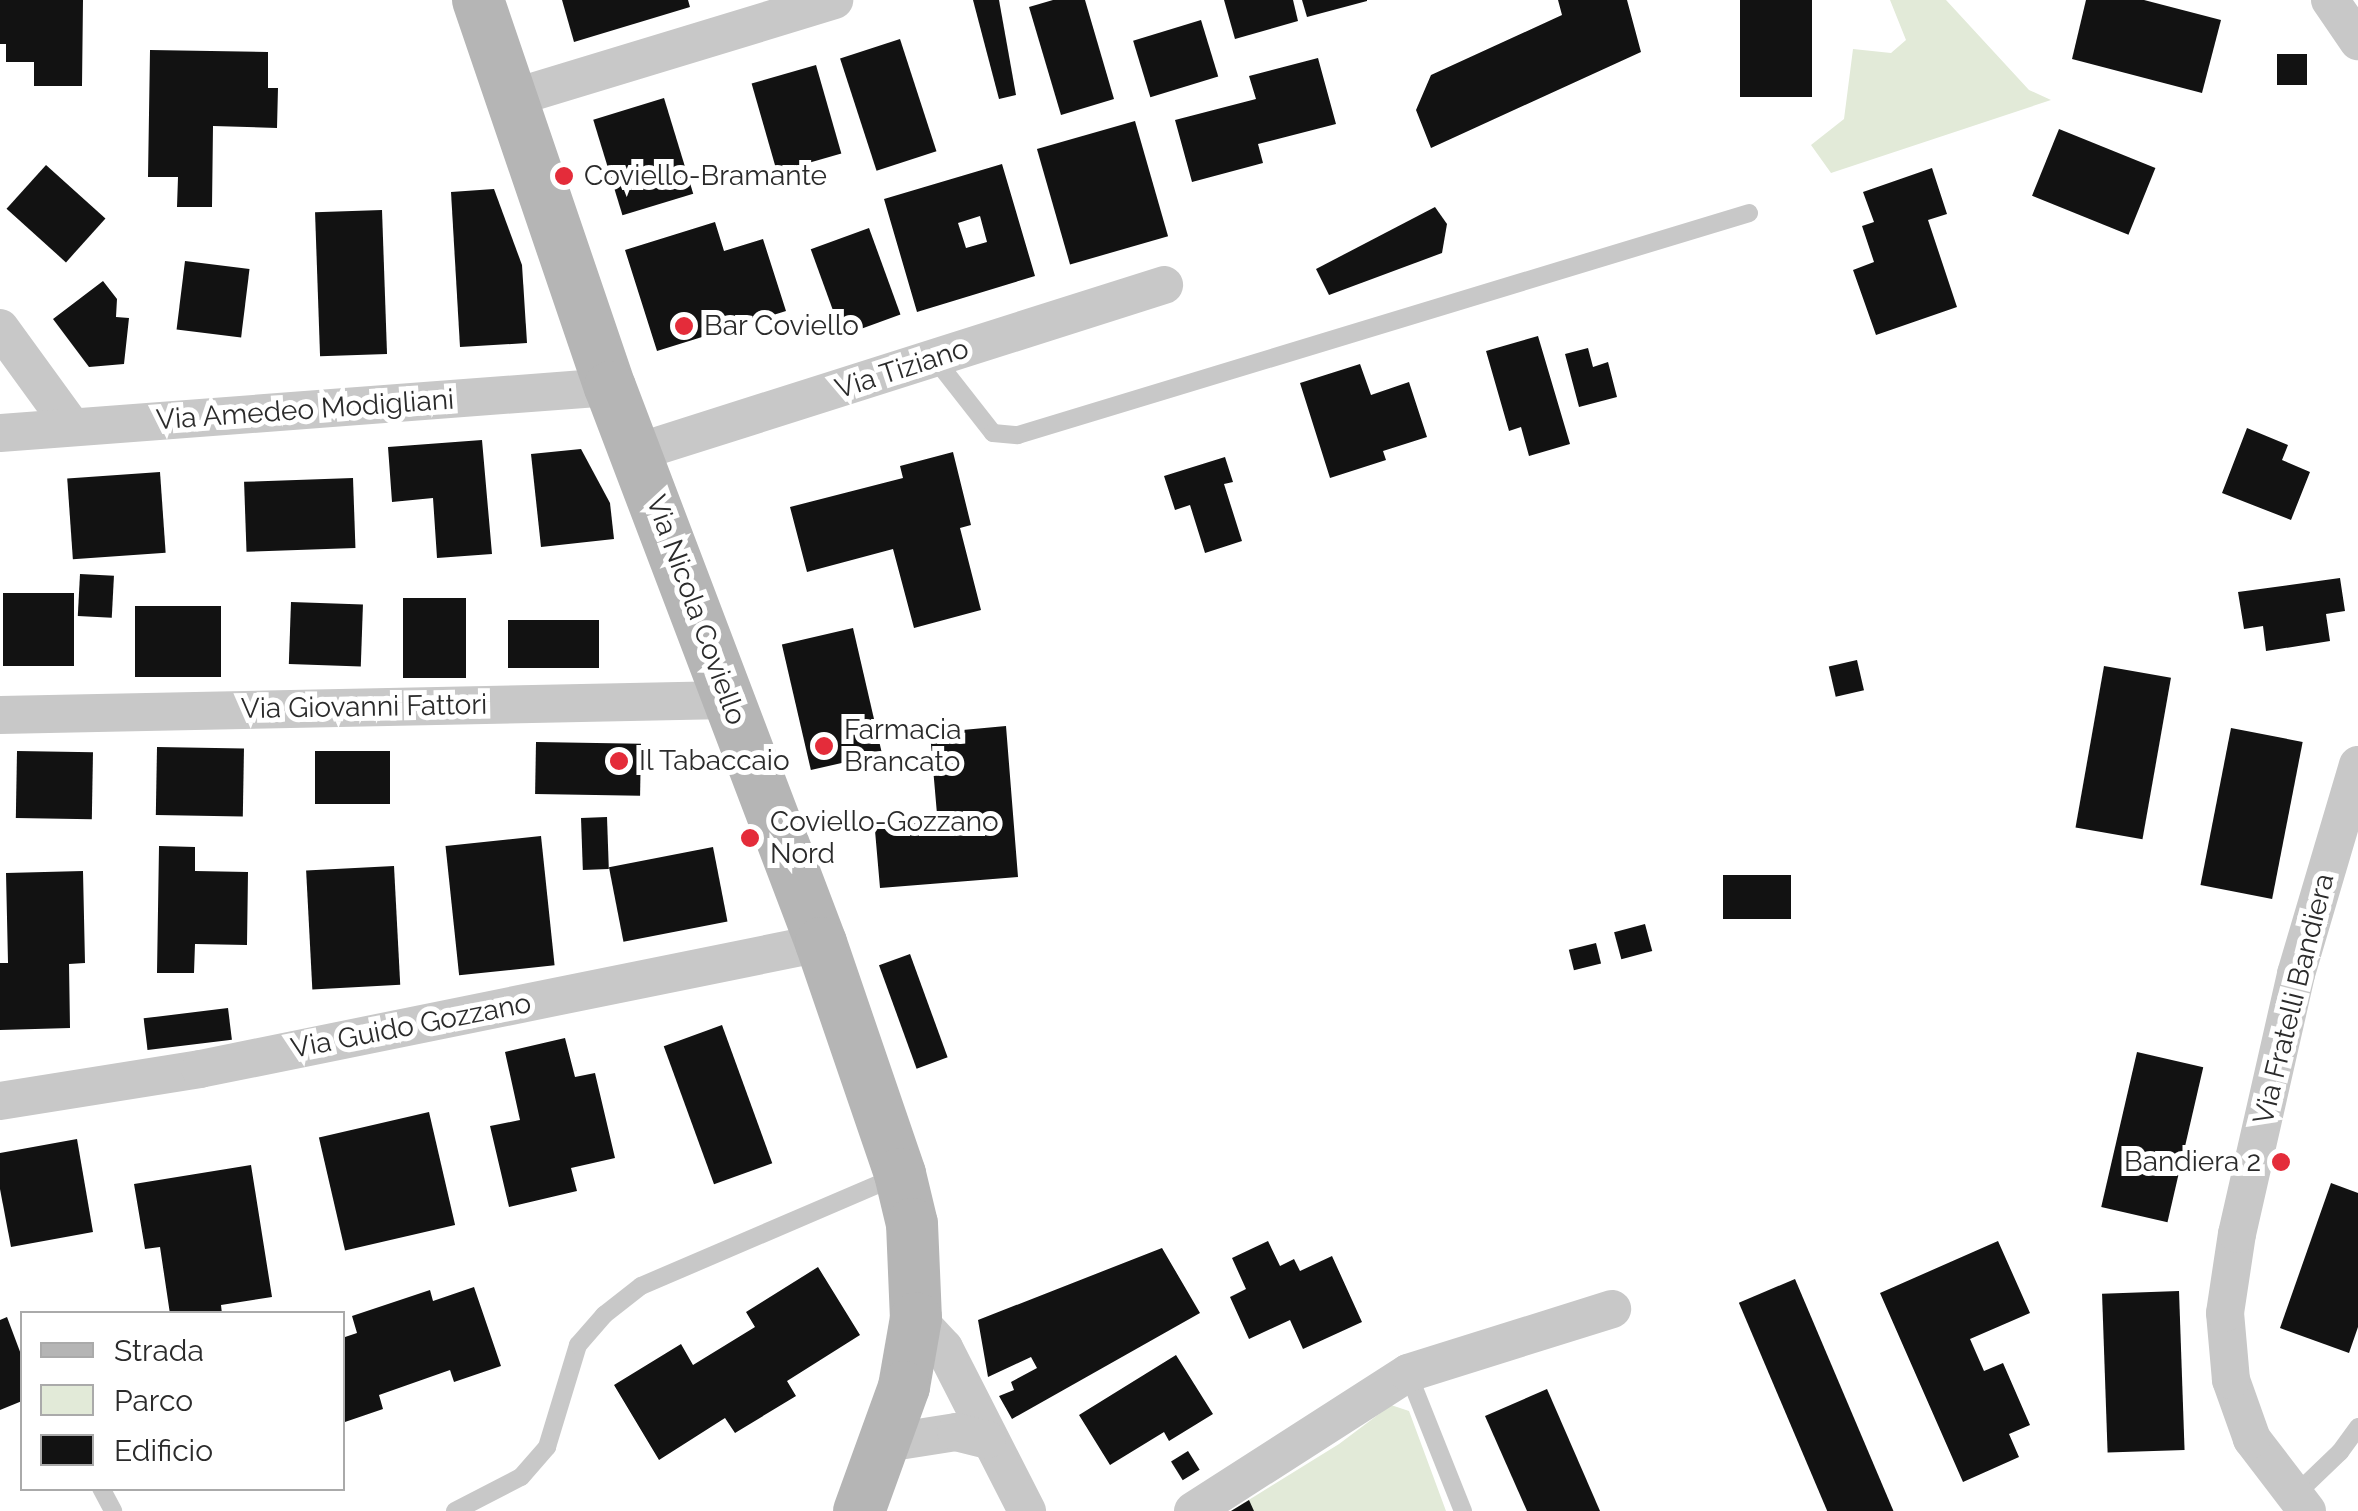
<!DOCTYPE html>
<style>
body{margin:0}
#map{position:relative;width:2358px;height:1511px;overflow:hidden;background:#fff;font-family:Raleway,sans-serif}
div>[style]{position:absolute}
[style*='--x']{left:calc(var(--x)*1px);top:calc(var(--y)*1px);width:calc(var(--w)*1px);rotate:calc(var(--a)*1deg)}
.green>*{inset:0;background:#e2ead8}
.building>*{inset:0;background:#121212;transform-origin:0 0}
.service>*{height:18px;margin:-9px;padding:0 9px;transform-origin:9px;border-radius:9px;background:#c8c8c8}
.minor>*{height:38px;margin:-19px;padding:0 19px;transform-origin:19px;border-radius:19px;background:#c8c8c8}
.secondary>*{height:52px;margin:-26px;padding:0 26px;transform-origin:26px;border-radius:26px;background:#b5b5b5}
.dots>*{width:28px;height:28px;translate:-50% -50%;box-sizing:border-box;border:5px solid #fff;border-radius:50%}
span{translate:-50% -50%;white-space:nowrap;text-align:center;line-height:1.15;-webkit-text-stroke:10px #fff;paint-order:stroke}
.poi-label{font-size:28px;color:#2b2b2b}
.left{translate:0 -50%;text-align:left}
.right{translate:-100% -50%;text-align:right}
.street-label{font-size:28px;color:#2b2b2b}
.legend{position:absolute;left:20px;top:1311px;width:325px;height:180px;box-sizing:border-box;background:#fff;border:2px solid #aaa;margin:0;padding:12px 18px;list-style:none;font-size:30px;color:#2b2b2b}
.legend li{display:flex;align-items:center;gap:20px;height:50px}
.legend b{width:50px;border:2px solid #aaa}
</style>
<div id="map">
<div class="green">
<div style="clip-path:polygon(1890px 0,1946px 0,2029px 90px,2051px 100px,1831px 173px,1811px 145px,1844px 119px,1853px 49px,1891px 53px,1906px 40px)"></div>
<div style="clip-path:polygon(1391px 1405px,1409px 1411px,1446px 1511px,1231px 1511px,1339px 1444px)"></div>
</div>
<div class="building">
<div style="clip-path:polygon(0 0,83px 0,82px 86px,34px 86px,34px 62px,6px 62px,6px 44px,0 44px)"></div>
<div style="clip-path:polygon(562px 0,688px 0,690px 7px,574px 42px)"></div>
<div style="clip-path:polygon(973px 0,999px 0,1016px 95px,999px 99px)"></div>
<div style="clip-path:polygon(1053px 0,1085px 0,1114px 99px,1061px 115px,1029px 7px)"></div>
<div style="clip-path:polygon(1224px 0,1293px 0,1298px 21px,1235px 39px)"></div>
<div style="clip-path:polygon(1302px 0,1367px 0,1367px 1px,1307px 17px)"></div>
<div style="clip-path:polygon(1558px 0,1627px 0,1641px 52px,1431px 148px,1416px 110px,1431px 75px,1562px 15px)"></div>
<div style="left:1740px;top:0;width:72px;height:97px"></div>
<div style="clip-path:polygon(2086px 0,2144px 0,2221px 20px,2202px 93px,2072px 59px)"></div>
<div style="left:1201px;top:20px;width:59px;height:71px;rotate:73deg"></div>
<div style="left:900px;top:39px;width:118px;height:63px;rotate:72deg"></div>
<div style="clip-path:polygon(150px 50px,268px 52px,268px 88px,278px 88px,277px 128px,213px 126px,212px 207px,177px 207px,178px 177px,148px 177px)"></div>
<div style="left:2277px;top:54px;width:30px;height:31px"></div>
<div style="clip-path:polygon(1318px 58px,1336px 124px,1258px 144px,1263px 163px,1192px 182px,1175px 120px,1256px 99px,1249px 76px)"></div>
<div style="left:816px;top:65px;width:92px;height:67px;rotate:74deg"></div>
<div style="left:664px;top:98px;width:100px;height:74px;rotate:73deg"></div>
<div style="left:1135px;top:121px;width:120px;height:102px;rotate:74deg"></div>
<div style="left:2059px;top:129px;width:104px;height:72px;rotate:22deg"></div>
<div style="clip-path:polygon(evenodd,1002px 164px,1035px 276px,917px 312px,884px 199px,1002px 164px,980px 216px,987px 242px,966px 248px,958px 223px,980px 216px)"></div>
<div style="left:46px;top:165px;width:80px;height:59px;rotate:42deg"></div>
<div style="clip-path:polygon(1932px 168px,1947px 214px,1928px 220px,1957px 307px,1876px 335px,1853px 270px,1874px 262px,1862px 226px,1874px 222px,1863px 192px)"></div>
<div style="clip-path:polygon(494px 189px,522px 265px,527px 343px,460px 347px,451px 192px)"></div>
<div style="clip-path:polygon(1435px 207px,1447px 224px,1442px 253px,1329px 295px,1316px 269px)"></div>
<div style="left:382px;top:210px;width:144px;height:67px;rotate:88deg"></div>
<div style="clip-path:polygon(715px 222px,724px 251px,763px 239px,786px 311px,657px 351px,625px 250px)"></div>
<div style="left:869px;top:228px;width:92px;height:62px;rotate:70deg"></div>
<div style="left:185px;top:261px;width:65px;height:69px;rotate:7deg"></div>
<div style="clip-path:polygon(103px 281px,117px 299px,116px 317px,129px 318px,124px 364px,89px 367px,53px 319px)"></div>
<div style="clip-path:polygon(1538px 336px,1570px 444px,1529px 456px,1521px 427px,1509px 431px,1486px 351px)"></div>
<div style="clip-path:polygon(1588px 348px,1593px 367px,1608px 362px,1617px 397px,1579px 407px,1565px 354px)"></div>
<div style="clip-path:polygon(1360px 364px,1371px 395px,1409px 382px,1427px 437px,1383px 451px,1386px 460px,1330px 478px,1300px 383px)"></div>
<div style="clip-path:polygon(2247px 428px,2288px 445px,2282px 460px,2310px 472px,2291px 520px,2222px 493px)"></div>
<div style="clip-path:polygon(482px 440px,492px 554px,437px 558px,433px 498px,392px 502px,388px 447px)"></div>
<div style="clip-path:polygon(581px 449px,610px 503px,614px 539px,541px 547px,531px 454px)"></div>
<div style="clip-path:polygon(953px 452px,971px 525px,960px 528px,981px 610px,914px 628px,893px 549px,807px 572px,790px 507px,903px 478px,900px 466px)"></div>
<div style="clip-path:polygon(1225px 457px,1233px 482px,1224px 484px,1242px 541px,1205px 553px,1190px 505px,1175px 510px,1164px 476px)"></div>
<div style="left:160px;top:472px;width:81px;height:93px;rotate:86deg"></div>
<div style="left:353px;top:478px;width:70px;height:109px;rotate:88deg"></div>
<div style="left:80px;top:574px;width:34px;height:42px;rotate:3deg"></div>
<div style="clip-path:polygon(2340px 578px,2345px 611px,2326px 614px,2330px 641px,2266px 651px,2263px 626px,2244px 629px,2238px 592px)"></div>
<div style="left:3px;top:593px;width:71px;height:73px"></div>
<div style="left:403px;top:598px;width:63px;height:80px"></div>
<div style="left:291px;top:602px;width:72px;height:62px;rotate:2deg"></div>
<div style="left:135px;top:606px;width:86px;height:71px"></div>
<div style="left:508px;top:620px;width:91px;height:48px"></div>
<div style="left:853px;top:628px;width:129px;height:73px;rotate:77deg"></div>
<div style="left:1857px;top:660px;width:31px;height:29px;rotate:77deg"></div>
<div style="left:2104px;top:666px;width:68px;height:164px;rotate:10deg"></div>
<div style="clip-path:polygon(1006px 726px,1018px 877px,880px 888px,874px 819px,937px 814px,930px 733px)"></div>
<div style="left:2231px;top:728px;width:73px;height:160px;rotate:11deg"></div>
<div style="left:536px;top:742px;width:105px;height:52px;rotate:1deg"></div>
<div style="left:157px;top:747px;width:87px;height:68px;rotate:1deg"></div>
<div style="left:17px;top:751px;width:76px;height:67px;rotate:1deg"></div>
<div style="left:390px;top:751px;width:53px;height:75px;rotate:90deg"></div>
<div style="left:607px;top:817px;width:52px;height:26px;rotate:88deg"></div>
<div style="left:541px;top:836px;width:130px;height:96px;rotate:84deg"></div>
<div style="clip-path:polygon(159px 846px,195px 847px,195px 871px,248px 872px,247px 945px,195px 944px,194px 973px,157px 973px)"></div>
<div style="left:713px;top:847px;width:76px;height:106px;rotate:79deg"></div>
<div style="left:394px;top:866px;width:119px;height:88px;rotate:87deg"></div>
<div style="clip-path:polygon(83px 871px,85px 963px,69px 964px,70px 1028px,0 1030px,0 963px,8px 963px,6px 873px)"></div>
<div style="left:1723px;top:875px;width:68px;height:44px"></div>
<div style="left:1645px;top:924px;width:28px;height:32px;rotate:75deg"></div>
<div style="left:1596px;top:943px;width:21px;height:28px;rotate:76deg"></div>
<div style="left:910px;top:954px;width:110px;height:33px;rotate:70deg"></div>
<div style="left:228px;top:1008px;width:32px;height:85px;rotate:83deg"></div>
<div style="left:722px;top:1025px;width:147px;height:62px;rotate:70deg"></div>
<div style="clip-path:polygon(565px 1038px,575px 1077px,595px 1073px,615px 1158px,571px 1168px,577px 1191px,509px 1207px,490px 1126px,520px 1120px,505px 1052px)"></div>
<div style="left:2137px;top:1052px;width:68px;height:159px;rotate:13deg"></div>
<div style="left:429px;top:1112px;width:116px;height:113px;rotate:77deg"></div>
<div style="clip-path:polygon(77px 1139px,93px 1232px,11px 1247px,0 1189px,0 1153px)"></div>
<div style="clip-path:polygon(251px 1165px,272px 1297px,221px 1305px,222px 1314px,170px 1314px,160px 1247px,145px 1249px,134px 1184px)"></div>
<div style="clip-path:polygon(2331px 1183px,2358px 1193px,2358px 1327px,2349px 1353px,2280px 1328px)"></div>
<div style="clip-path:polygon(1268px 1241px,1280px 1266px,1294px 1259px,1300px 1271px,1332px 1256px,1362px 1322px,1303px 1349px,1290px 1320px,1249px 1339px,1230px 1297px,1246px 1289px,1232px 1258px)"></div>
<div style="clip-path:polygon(1998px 1241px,2030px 1313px,1970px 1339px,1984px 1371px,2003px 1363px,2030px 1425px,2009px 1434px,2019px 1457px,1963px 1482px,1880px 1293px)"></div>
<div style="clip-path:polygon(1162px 1248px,1200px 1313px,1012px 1419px,999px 1396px,1014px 1390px,1011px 1382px,1037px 1368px,1031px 1357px,988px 1377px,978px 1320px)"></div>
<div style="clip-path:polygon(818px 1267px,860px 1335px,787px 1381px,796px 1396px,735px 1433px,725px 1418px,659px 1460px,614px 1385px,681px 1344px,693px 1365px,755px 1327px,746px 1312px)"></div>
<div style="left:1795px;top:1279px;width:252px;height:61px;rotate:67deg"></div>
<div style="clip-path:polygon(474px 1287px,501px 1366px,454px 1382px,450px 1370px,379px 1395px,383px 1409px,342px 1423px,342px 1338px,357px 1333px,352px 1316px,430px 1290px,433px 1301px)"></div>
<div style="left:2179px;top:1291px;width:159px;height:77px;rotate:88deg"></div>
<div style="clip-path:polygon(7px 1317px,22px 1357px,22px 1401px,0 1410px,0 1320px)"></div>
<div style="clip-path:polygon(1176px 1355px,1213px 1414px,1169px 1441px,1164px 1432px,1110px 1465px,1079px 1415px)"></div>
<div style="clip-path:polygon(1547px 1389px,1600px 1511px,1527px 1511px,1485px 1416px)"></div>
<div style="left:1188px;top:1451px;width:22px;height:20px;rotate:58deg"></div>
<div style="clip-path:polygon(1249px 1500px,1254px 1511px,1231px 1511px)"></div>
</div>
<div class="service">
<div style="--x:935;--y:359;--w:94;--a:51.9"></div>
<div style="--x:993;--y:433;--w:25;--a:5"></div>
<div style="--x:1018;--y:435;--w:764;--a:-16.89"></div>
<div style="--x:1408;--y:1373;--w:149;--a:68.3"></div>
<div style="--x:101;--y:1488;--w:26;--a:62"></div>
<div style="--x:2293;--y:1497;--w:65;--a:-43.8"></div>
<div style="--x:2340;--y:1452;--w:31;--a:-54"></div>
<div style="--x:455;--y:1511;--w:74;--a:-27.3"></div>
<div style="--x:521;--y:1477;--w:40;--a:-49"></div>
<div style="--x:547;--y:1447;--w:107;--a:-73.1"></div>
<div style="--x:578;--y:1345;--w:40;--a:-49"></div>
<div style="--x:604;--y:1315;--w:47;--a:-38.1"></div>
<div style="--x:641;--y:1286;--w:276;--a:-23.2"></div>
</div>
<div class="minor">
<div style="--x:2330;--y:0;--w:50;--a:55.7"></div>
<div style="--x:509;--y:99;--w:340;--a:-16.9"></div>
<div style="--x:0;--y:328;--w:122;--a:54"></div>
<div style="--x:0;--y:433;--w:612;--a:-4.31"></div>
<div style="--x:638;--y:452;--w:552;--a:-17.61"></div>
<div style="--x:0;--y:715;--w:728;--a:-1.18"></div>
<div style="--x:0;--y:1101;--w:203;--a:-9.1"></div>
<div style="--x:200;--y:1069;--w:634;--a:-11.47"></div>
<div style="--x:916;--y:1318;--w:41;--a:47"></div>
<div style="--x:944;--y:1348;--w:183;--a:63"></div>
<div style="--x:886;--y:1443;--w:71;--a:-8.9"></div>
<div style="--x:956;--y:1432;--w:32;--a:14"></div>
<div style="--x:1193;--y:1511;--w:255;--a:-32.7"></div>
<div style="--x:1408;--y:1373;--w:214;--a:-17.4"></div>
<div style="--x:2307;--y:1511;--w:91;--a:-127.4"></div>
<div style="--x:2252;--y:1439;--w:63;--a:-109.6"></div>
<div style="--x:2231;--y:1380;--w:67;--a:-95.1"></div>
<div style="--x:2225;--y:1313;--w:80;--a:-81.4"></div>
<div style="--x:2237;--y:1234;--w:267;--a:-77.2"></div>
<div style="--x:2296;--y:974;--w:218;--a:-73.5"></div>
</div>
<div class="secondary">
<div style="--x:478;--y:0;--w:409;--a:71.2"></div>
<div style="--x:610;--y:387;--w:595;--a:69.22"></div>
<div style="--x:821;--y:943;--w:244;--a:71.1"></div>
<div style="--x:900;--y:1174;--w:51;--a:76.5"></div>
<div style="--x:912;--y:1224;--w:94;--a:87.6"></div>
<div style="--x:916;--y:1318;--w:70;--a:99.9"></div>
<div style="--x:904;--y:1387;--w:132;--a:109.9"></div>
</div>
<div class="dots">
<div style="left:564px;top:176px;background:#e42c3a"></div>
<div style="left:684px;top:326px;background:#e42c3a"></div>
<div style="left:824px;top:746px;background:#e42c3a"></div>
<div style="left:619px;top:761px;background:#e42c3a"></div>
<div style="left:750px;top:838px;background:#e42c3a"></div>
<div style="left:2281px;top:1162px;background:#e42c3a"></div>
</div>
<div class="poi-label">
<span class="left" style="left:584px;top:176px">Coviello-Bramante</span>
<span class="left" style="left:704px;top:326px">Bar Coviello</span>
<span class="left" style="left:844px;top:746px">Farmacia<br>Brancato</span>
<span class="left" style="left:639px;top:761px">Il Tabaccaio</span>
<span class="left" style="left:770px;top:838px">Coviello-Gozzano<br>Nord</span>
<span class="right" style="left:2261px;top:1162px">Bandiera 2</span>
</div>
<div class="street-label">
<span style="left:902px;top:369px;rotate:-18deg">Via Tiziano</span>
<span style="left:305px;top:410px;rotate:-4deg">Via Amedeo Modigliani</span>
<span style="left:696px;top:610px;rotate:70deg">Via Nicola Coviello</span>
<span style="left:364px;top:707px;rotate:-1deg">Via Giovanni Fattori</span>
<span style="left:2294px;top:999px;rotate:-76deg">Via Fratelli Bandiera</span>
<span style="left:411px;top:1026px;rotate:-11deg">Via Guido Gozzano</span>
</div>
<ul class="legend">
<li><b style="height:12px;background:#b5b5b5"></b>Strada</li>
<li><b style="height:28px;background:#e2ead8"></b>Parco</li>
<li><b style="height:28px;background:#121212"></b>Edificio</li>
</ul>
</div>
